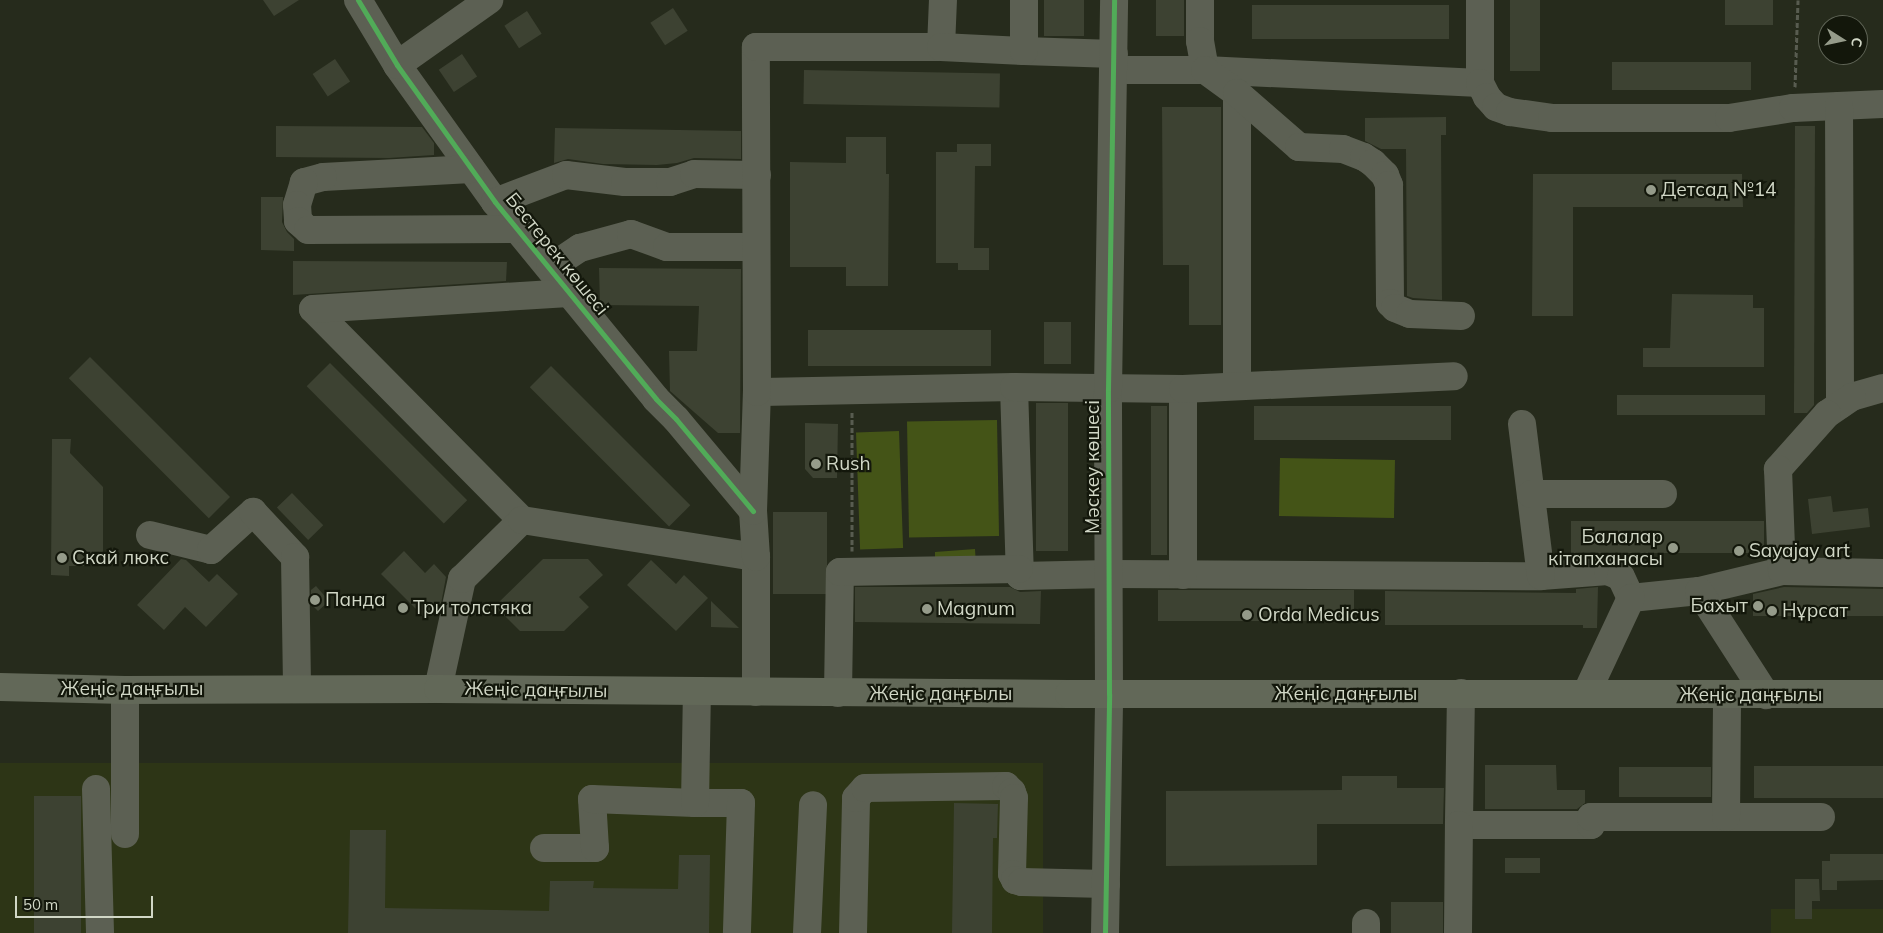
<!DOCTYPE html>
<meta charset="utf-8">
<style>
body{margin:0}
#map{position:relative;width:1883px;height:933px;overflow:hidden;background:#262b1c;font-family:Mulish,sans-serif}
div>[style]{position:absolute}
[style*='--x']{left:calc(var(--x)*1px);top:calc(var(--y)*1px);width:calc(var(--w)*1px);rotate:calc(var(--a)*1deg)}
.built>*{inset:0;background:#2d3516;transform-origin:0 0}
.green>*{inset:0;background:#445417;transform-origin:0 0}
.building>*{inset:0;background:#3d4232;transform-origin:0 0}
.path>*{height:3px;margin-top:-1.5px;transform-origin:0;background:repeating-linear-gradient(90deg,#585c50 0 5px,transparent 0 7.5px)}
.minor>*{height:28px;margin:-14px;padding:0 14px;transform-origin:14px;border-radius:14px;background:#5c6053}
.major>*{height:28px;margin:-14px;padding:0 14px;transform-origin:14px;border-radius:14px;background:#626858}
.cycleway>*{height:5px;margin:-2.5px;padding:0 2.5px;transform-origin:2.5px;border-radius:2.5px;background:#51ab58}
.dots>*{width:14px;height:14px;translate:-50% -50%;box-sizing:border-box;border:2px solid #13170b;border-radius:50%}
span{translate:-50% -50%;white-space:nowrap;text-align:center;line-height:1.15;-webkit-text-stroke:4.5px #13170b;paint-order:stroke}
.poi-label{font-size:19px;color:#d1d7c6}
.left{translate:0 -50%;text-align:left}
.right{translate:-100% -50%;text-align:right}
.street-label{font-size:19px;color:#d1d7c6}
.north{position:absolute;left:1818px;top:15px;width:50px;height:50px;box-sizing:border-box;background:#13170b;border:1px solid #5f6456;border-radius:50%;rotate:100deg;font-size:14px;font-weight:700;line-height:20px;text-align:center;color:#d1d7c6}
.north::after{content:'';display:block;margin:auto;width:18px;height:22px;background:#959b8a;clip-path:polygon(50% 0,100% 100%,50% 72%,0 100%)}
.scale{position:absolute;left:15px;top:896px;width:138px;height:22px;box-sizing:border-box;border:2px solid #d1d7c6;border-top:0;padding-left:6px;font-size:15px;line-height:18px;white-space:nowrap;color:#d1d7c6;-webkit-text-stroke:4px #13170b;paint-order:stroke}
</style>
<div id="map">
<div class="built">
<div style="left:0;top:763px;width:1043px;height:170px"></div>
<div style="left:1771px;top:909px;width:112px;height:24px"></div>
</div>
<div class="green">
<div style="left:997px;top:420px;width:116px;height:90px;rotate:89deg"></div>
<div style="left:899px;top:431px;width:117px;height:43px;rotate:88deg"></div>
<div style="left:1280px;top:458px;width:115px;height:58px;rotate:1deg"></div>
<div style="clip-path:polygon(975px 549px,976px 566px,935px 567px,935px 552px)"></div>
</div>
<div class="building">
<div style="clip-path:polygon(263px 0,299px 0,274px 16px)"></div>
<div style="left:1044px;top:0;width:40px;height:36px"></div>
<div style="left:1156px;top:0;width:28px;height:36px"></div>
<div style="left:1510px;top:0;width:30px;height:71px"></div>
<div style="left:1725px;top:0;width:48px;height:25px"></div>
<div style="left:1252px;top:5px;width:197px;height:34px"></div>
<div style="left:673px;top:8px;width:27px;height:27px;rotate:57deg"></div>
<div style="left:527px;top:11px;width:27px;height:27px;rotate:57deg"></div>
<div style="left:462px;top:54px;width:27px;height:28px;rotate:56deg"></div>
<div style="left:335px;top:59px;width:27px;height:27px;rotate:56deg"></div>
<div style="left:1612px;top:62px;width:139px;height:28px"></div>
<div style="left:804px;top:70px;width:196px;height:34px;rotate:1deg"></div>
<div style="clip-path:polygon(1162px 107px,1221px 107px,1221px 325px,1189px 325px,1189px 265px,1163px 265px)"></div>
<div style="clip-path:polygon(1446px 117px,1446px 135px,1441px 135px,1442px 300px,1413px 298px,1407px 296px,1406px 149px,1381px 149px,1365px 141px,1365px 118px)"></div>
<div style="clip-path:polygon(276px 126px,422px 127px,434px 143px,434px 155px,389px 158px,276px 157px)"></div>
<div style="clip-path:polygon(1795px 126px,1815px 126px,1814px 405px,1807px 413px,1794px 413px)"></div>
<div style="clip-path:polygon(555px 128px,741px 131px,741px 159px,694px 158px,677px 163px,657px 165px,603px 164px,568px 159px,554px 163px)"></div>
<div style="clip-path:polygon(846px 137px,886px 137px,886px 174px,889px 174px,888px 286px,846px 286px,846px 267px,790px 267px,790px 162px,846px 163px)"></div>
<div style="clip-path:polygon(957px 144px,991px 144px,991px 166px,975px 166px,974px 248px,989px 248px,989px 270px,958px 270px,958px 263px,936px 263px,936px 152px,957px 152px)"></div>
<div style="clip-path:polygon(1533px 174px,1742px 174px,1743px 207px,1573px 207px,1573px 316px,1532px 316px)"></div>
<div style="clip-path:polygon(261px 197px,283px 197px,282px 222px,287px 232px,294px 239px,294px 251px,261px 250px)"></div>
<div style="clip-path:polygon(293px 261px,507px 262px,506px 281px,293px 295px)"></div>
<div style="clip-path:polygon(599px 268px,741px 269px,740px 433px,718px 433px,670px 391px,669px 351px,697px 351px,699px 306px,600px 305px)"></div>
<div style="clip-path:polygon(1672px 294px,1753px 295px,1753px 308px,1764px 308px,1764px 367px,1643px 367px,1643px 348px,1670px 348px)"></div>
<div style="left:1044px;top:322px;width:27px;height:42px"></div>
<div style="left:808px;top:330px;width:183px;height:36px"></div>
<div style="left:90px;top:357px;width:198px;height:30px;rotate:45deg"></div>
<div style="left:330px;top:363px;width:194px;height:33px;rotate:45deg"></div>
<div style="left:551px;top:366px;width:197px;height:30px;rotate:45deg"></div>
<div style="left:1617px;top:395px;width:148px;height:20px"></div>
<div style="left:1036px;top:403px;width:32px;height:148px"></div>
<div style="left:1151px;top:406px;width:16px;height:149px"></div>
<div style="left:1451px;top:406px;width:34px;height:197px;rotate:90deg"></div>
<div style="clip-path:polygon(805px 423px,838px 424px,837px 478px,813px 478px,805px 469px)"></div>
<div style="clip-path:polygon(52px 439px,71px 439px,70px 453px,103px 487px,103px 557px,86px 557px,86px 566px,69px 566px,69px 576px,51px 575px)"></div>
<div style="left:292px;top:493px;width:45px;height:21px;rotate:46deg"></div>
<div style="clip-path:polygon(1831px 496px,1833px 512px,1868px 508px,1870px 527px,1812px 534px,1808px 499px)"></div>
<div style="left:773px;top:512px;width:54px;height:82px"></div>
<div style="left:1571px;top:521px;width:193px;height:32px"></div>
<div style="clip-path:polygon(404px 551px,425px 573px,434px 564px,446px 577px,441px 604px,426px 619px,381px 574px)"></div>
<div style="clip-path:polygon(181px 559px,186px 560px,209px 582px,217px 574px,238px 594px,206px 627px,185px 607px,164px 630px,137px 605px)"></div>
<div style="clip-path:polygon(543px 559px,588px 559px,603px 575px,579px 597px,589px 607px,564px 631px,520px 631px,495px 606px)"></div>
<div style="clip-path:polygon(651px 560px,676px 584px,684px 575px,708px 598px,676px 631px,627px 585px)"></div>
<div style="clip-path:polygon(316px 586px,329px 601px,318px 611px,311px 604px,311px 590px)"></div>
<div style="clip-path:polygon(855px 587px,1010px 587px,1020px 592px,1041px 591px,1040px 624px,855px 622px)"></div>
<div style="clip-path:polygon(1598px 587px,1597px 628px,1583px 628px,1583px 625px,1385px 625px,1385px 591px,1576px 593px,1576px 589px)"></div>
<div style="clip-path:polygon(1784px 587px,1883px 589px,1883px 616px,1753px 616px,1753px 594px)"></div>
<div style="left:1158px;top:590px;width:196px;height:31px"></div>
<div style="clip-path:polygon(711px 601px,739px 628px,711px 627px)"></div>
<div style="clip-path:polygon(1485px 765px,1556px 765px,1557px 790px,1585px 790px,1585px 803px,1577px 809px,1485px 809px)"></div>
<div style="left:1883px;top:766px;width:32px;height:129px;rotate:90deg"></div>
<div style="left:1711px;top:767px;width:30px;height:92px;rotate:90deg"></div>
<div style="clip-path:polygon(1342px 776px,1397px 776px,1397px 788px,1444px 788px,1443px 824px,1317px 824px,1317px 865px,1166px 866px,1166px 791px,1342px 790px)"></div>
<div style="left:34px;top:796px;width:47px;height:137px"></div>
<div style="clip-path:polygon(954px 803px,998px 804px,997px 838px,993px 838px,992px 933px,952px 933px)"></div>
<div style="clip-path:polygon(350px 830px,386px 830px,385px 908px,549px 911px,550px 881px,594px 881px,593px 888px,678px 889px,679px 855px,710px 855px,709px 933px,348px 933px)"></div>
<div style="clip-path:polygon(1830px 854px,1883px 854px,1883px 880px,1837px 881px,1837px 890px,1822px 890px,1822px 861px,1830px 861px)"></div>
<div style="left:1505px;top:858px;width:35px;height:15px"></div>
<div style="clip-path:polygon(1795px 879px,1819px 879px,1820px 901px,1812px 901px,1812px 919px,1795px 919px)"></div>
<div style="left:1391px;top:902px;width:52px;height:31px"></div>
</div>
<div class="path">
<div style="--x:1795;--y:87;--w:87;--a:-88"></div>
<div style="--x:852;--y:412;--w:139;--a:90"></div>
</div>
<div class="minor">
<div style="--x:358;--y:0;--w:76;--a:59"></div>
<div style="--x:397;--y:65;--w:168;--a:54.4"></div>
<div style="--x:495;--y:202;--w:254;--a:50.7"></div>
<div style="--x:656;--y:399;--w:28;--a:45"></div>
<div style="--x:676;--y:419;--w:120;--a:50.1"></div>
<div style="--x:1200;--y:0;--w:41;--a:90"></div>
<div style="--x:1200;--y:41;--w:29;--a:80"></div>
<div style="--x:1205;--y:70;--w:275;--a:2.7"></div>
<div style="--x:1480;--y:0;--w:83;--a:90"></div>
<div style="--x:1480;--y:83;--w:16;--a:63"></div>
<div style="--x:1487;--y:97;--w:13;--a:48"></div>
<div style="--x:1496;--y:107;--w:15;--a:20"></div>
<div style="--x:1510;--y:112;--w:42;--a:8.1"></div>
<div style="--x:1552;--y:118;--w:177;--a:0"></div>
<div style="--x:1729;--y:118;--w:65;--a:-8.9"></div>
<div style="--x:1793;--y:108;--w:90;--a:-2.5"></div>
<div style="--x:941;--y:47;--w:47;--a:-87.6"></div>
<div style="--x:1024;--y:51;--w:90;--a:1.9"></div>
<div style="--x:397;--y:65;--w:113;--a:-35.2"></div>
<div style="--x:1114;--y:70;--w:91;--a:0"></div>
<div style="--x:1205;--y:70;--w:39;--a:36"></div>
<div style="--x:1237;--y:93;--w:293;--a:90"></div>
<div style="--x:1237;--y:93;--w:82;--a:41.1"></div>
<div style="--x:1299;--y:147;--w:44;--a:2.6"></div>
<div style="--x:1343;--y:149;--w:22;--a:21"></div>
<div style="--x:1364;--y:157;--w:11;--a:34"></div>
<div style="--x:1373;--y:163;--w:17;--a:45"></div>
<div style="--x:1385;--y:175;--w:11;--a:68"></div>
<div style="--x:1389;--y:185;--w:118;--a:89.5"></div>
<div style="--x:1390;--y:303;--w:7;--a:45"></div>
<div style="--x:1395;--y:308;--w:16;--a:22"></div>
<div style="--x:1410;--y:314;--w:51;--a:2.2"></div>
<div style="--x:1839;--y:106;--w:299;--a:89.8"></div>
<div style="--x:471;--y:169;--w:148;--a:176.9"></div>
<div style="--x:323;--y:177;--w:20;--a:165"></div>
<div style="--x:304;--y:182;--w:24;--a:107"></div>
<div style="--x:297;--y:205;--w:16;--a:86"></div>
<div style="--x:298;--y:221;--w:13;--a:42"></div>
<div style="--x:308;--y:230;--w:209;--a:-0.3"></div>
<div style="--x:495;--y:202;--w:76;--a:-20.8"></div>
<div style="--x:566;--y:175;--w:59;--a:6.8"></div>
<div style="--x:625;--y:182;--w:45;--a:0"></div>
<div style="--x:670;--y:182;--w:25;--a:-18"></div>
<div style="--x:694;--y:174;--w:63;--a:0.9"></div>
<div style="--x:550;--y:268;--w:36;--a:-34"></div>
<div style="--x:580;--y:248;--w:53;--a:-15.4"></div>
<div style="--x:631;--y:234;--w:38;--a:20"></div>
<div style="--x:667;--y:247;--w:89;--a:0"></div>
<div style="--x:313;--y:309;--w:297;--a:45.3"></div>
<div style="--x:313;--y:309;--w:256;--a:-3.6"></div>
<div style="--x:1014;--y:387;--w:189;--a:88.2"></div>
<div style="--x:1020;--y:576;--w:89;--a:-1.3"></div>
<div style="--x:1109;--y:574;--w:432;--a:0.3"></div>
<div style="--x:1541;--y:576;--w:67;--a:-4.3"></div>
<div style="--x:1608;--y:571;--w:14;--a:25"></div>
<div style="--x:1621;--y:577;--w:23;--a:65"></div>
<div style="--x:1631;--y:598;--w:68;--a:-5.9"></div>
<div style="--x:1699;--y:591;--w:85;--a:-13.5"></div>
<div style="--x:1883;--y:388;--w:32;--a:164"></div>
<div style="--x:1852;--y:397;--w:30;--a:146"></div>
<div style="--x:1827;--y:414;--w:74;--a:131.7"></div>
<div style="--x:1778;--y:469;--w:102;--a:87.8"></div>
<div style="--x:1782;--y:571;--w:101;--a:1.1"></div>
<div style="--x:1183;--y:389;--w:186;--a:90"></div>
<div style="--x:757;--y:392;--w:257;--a:-1.1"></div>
<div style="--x:1014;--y:387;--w:169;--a:0.7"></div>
<div style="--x:1183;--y:389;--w:271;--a:-2.7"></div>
<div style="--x:1522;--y:424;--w:153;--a:82.9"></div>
<div style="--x:1531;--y:494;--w:132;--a:0"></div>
<div style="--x:150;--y:535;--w:63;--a:13.8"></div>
<div style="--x:211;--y:550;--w:57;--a:-42.1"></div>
<div style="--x:253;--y:512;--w:62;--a:47"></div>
<div style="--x:295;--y:557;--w:131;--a:89.1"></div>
<div style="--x:1699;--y:591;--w:124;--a:57.2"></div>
<div style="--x:438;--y:689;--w:113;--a:-77.7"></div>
<div style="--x:462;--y:579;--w:84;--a:-44.5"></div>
<div style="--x:522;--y:520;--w:237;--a:9"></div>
<div style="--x:125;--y:690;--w:144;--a:90"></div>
<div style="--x:756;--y:692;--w:135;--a:-90"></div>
<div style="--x:756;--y:557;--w:46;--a:-93.7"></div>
<div style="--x:753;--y:511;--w:119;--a:-88.1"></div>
<div style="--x:757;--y:392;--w:345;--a:-90.2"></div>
<div style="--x:756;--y:47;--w:185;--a:0"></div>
<div style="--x:941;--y:47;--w:83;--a:2.8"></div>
<div style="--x:1024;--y:51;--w:51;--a:-90"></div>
<div style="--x:838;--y:693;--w:121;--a:-89.1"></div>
<div style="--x:840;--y:572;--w:179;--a:-1"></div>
<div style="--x:1461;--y:693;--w:132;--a:90.9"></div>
<div style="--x:1459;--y:825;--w:132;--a:0"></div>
<div style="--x:1591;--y:825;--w:8;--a:-90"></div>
<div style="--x:1591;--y:817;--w:230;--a:0"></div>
<div style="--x:1586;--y:694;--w:106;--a:-64.9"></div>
<div style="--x:96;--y:789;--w:144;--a:88.4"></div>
<div style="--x:695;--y:803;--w:46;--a:0"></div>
<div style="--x:741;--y:803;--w:130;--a:91.8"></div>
<div style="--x:1726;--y:817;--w:122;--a:-89.5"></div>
<div style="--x:544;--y:848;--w:51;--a:0"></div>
<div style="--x:595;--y:848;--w:49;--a:-93.5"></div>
<div style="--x:592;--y:799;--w:103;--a:2.2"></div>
<div style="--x:695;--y:803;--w:111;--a:-89"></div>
<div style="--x:1366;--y:923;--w:10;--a:90"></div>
<div style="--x:807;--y:933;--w:128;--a:-87.3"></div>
<div style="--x:853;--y:933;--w:135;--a:-88.7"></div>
<div style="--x:856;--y:798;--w:13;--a:-48"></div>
<div style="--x:865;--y:788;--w:141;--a:-0.8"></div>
<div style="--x:1006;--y:786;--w:8;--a:45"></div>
<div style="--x:1012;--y:792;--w:6;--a:72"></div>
<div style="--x:1014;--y:798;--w:76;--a:91.5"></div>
<div style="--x:1012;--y:874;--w:7;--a:63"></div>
<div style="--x:1015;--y:880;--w:7;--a:16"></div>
<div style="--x:1022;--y:882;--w:84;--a:1.4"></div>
<div style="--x:1105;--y:933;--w:239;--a:-89"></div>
<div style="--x:1109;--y:694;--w:305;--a:-90.2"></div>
<div style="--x:1108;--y:389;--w:389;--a:-89.1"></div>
<div style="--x:1458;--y:933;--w:108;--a:-89.5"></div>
</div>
<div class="major">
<div style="--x:0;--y:687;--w:125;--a:1.4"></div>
<div style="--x:125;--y:690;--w:313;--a:-0.2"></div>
<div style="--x:438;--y:689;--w:631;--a:0.45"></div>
<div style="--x:1069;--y:694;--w:814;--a:0"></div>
</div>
<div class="cycleway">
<div style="--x:358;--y:0;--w:76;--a:59"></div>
<div style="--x:397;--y:65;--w:168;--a:54.4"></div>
<div style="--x:495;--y:202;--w:254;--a:50.7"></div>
<div style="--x:656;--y:399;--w:28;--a:45"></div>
<div style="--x:676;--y:419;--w:120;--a:50.1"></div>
<div style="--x:1105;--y:933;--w:239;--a:-89"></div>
<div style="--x:1109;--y:694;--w:305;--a:-90.2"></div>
<div style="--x:1108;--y:389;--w:389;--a:-89.1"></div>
</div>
<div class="dots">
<div style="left:1651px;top:190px;background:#959b8a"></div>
<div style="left:816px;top:464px;background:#959b8a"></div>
<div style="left:1673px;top:548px;background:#959b8a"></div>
<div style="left:1739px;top:551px;background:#959b8a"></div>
<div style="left:62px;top:558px;background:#959b8a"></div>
<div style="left:315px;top:600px;background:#959b8a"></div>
<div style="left:1758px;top:606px;background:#959b8a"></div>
<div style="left:403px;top:608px;background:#959b8a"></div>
<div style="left:927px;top:609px;background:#959b8a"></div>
<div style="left:1772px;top:611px;background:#959b8a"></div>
<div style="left:1247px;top:615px;background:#959b8a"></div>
</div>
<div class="poi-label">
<span class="left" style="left:1661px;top:190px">Детсад №14</span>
<span class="left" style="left:826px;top:464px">Rush</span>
<span class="right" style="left:1663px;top:548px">Балалар<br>кітапханасы</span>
<span class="left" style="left:1749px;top:551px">Sayajay аrt</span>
<span class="left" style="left:72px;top:558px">Скай люкс</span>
<span class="left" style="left:325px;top:600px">Панда</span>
<span class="right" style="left:1748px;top:606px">Бахыт</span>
<span class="left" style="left:413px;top:608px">Три толстяка</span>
<span class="left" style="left:937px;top:609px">Magnum</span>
<span class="left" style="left:1782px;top:611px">Нұрсат</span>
<span class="left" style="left:1258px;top:615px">Orda Medicus</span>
</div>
<div class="street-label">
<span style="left:557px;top:254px;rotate:51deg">Бестерек көшесі</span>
<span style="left:1093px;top:467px;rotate:-90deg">Мәскеу көшесі</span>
<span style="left:132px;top:689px">Жеңіс даңғылы</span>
<span style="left:536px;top:690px;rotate:1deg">Жеңіс даңғылы</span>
<span style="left:941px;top:694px">Жеңіс даңғылы</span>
<span style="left:1346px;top:694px">Жеңіс даңғылы</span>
<span style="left:1751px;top:695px">Жеңіс даңғылы</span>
</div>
<div class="north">С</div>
<div class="scale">50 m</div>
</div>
